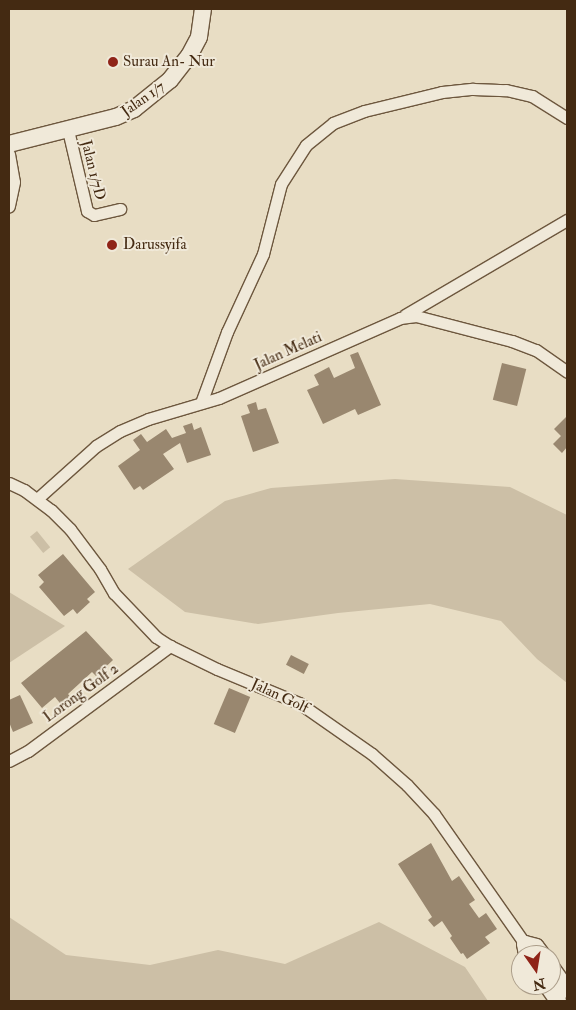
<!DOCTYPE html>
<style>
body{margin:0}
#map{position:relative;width:576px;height:1010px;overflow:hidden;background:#e8ddc4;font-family:"IM FELL Double Pica",serif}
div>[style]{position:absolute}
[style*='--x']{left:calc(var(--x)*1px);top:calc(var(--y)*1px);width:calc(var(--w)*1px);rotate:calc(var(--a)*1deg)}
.green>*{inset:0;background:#ccbfa6;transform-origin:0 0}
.building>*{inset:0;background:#99876f;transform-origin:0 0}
.roads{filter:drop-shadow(1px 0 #6d573e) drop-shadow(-1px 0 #6d573e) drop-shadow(0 1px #6d573e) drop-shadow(0 -1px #6d573e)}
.street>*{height:11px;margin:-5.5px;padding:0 5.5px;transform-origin:5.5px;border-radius:5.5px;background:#f0e9d9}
.secondary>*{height:16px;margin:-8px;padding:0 8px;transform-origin:8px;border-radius:8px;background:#f0e9d9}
.dots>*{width:14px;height:14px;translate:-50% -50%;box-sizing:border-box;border:2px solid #f0e9d9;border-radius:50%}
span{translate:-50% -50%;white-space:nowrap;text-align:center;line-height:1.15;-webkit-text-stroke:4px #f0e9d9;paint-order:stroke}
.poi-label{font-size:15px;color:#442a12}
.left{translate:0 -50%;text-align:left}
.street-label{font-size:15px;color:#442a12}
.frame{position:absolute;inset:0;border:10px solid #442a12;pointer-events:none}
.north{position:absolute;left:511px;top:945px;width:50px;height:50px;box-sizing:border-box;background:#f0e9d9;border:1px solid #ab9d89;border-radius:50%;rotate:167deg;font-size:14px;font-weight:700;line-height:20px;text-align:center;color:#442a12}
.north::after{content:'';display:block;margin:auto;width:18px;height:22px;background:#8f2418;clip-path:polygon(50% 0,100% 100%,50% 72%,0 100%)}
</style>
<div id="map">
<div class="green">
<div style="clip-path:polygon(395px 479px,510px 487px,567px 515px,567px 683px,537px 659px,501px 621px,430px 604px,338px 613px,258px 624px,185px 612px,128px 569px,225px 501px,271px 488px)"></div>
<div style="left:37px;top:531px;width:21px;height:9px;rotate:51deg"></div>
<div style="clip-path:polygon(9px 592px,65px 626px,9px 663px)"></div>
<div style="clip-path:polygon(9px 917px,66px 955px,150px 965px,218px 950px,285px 964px,379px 922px,465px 967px,488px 1001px,9px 1001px)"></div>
</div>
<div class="building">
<div style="clip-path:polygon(358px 352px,381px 405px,358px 415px,355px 409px,323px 424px,307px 390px,319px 385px,314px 375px,329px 367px,334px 378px,355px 368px,350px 355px)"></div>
<div style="left:502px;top:363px;width:25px;height:38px;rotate:14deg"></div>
<div style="clip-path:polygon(256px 402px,258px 410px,266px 408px,279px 443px,253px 452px,241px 416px,250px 413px,247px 405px)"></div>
<div style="clip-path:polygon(567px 416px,567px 447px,562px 453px,553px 444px,561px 436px,554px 429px)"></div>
<div style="clip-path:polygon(192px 423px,194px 430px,201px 427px,211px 455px,187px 463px,180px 443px,163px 454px,174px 469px,143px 490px,140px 486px,134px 490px,118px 466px,140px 450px,133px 440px,141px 434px,147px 442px,166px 429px,172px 438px,186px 433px,183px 426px)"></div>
<div style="clip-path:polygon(63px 554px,95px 592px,87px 599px,90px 602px,77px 614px,73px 609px,64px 616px,39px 587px,44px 582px,38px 575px)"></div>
<div style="clip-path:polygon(86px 631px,113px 660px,96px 676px,92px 672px,68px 694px,73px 700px,64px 708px,55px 697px,42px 708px,21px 683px)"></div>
<div style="left:291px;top:655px;width:20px;height:11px;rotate:27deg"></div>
<div style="left:229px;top:688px;width:23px;height:39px;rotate:23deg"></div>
<div style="clip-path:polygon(20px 695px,33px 723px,13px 732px,9px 722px,9px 700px)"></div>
<div style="clip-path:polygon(431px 843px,452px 881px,459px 876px,475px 900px,469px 904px,479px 918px,486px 913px,497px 929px,485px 937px,490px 943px,467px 959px,463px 953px,461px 954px,450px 938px,452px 936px,442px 921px,434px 927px,428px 920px,432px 917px,398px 864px)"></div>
</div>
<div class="roads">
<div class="street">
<div style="--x:68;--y:130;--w:83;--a:76.8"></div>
<div style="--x:87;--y:211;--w:8;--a:30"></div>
<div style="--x:94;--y:215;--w:27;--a:-13"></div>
<div style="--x:9;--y:154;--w:28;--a:80"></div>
<div style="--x:14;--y:182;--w:25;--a:102"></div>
<div style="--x:405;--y:315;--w:188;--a:-30.4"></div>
<div style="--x:201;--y:403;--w:76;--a:-69.9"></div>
<div style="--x:227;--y:332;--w:86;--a:-65.2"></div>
<div style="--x:263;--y:254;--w:72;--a:-75.6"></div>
<div style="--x:281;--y:184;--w:46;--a:-57.3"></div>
<div style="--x:306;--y:145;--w:35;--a:-39"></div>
<div style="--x:333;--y:123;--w:33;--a:-21"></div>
<div style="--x:364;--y:111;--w:80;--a:-13.7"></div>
<div style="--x:442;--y:92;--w:31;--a:-6"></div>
<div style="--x:473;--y:89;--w:33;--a:2"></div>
<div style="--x:506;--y:90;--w:27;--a:13"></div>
<div style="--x:532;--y:96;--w:41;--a:32.2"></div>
<div style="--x:9;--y:483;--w:17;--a:25"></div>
<div style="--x:24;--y:490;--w:34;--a:37"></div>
<div style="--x:51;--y:510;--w:27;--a:45"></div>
<div style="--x:70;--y:529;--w:50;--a:53.1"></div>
<div style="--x:100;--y:569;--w:28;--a:60"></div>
<div style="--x:114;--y:593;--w:61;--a:46.3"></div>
<div style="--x:156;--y:637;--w:17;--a:33"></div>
<div style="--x:170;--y:646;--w:52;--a:26.1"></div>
<div style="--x:217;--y:669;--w:89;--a:22.5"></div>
<div style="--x:299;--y:703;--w:89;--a:34.9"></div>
<div style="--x:372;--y:754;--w:47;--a:41.5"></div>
<div style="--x:407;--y:785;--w:40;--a:47"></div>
<div style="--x:434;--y:814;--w:159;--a:55"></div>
<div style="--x:37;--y:499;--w:79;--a:-41.9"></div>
<div style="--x:96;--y:446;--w:28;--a:-32"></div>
<div style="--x:120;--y:431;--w:30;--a:-23"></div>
<div style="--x:148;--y:419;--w:74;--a:-16.5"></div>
<div style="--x:219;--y:398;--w:198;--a:-23.8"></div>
<div style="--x:400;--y:318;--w:16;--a:-7"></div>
<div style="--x:416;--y:316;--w:99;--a:14.6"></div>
<div style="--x:512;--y:341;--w:26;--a:21"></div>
<div style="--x:536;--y:350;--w:38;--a:35"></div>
<div style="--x:9;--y:761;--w:21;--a:-28"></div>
<div style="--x:28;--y:751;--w:177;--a:-36.5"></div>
</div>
<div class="secondary">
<div style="--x:9;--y:144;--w:110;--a:-14.2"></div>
<div style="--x:116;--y:117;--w:20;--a:-24"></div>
<div style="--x:134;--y:109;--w:46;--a:-38.9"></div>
<div style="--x:170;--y:80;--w:31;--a:-52"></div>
<div style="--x:189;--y:56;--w:21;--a:-62"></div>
<div style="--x:199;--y:37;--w:28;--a:-82"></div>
<div style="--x:527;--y:955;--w:11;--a:-100"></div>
<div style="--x:525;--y:944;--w:11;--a:15"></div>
<div style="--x:536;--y:947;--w:10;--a:53"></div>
<div style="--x:551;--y:967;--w:28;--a:55"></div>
<div style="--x:547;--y:985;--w:19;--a:55"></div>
</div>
</div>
<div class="dots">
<div style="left:113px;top:62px;background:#8f2418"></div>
<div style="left:112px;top:245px;background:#8f2418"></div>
</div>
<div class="poi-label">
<span class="left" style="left:123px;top:62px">Surau An- Nur</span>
<span class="left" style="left:123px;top:245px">Darussyifa</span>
</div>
<div class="street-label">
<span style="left:143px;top:99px;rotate:-35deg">Jalan 1/7</span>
<span style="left:93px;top:170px;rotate:76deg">Jalan 1/7D</span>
<span style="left:288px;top:351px;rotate:-24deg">Jalan Melati</span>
<span style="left:81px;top:693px;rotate:-36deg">Lorong Golf 2</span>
<span style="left:280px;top:696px;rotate:25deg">Jalan Golf</span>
</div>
<div class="frame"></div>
<div class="north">N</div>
</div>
